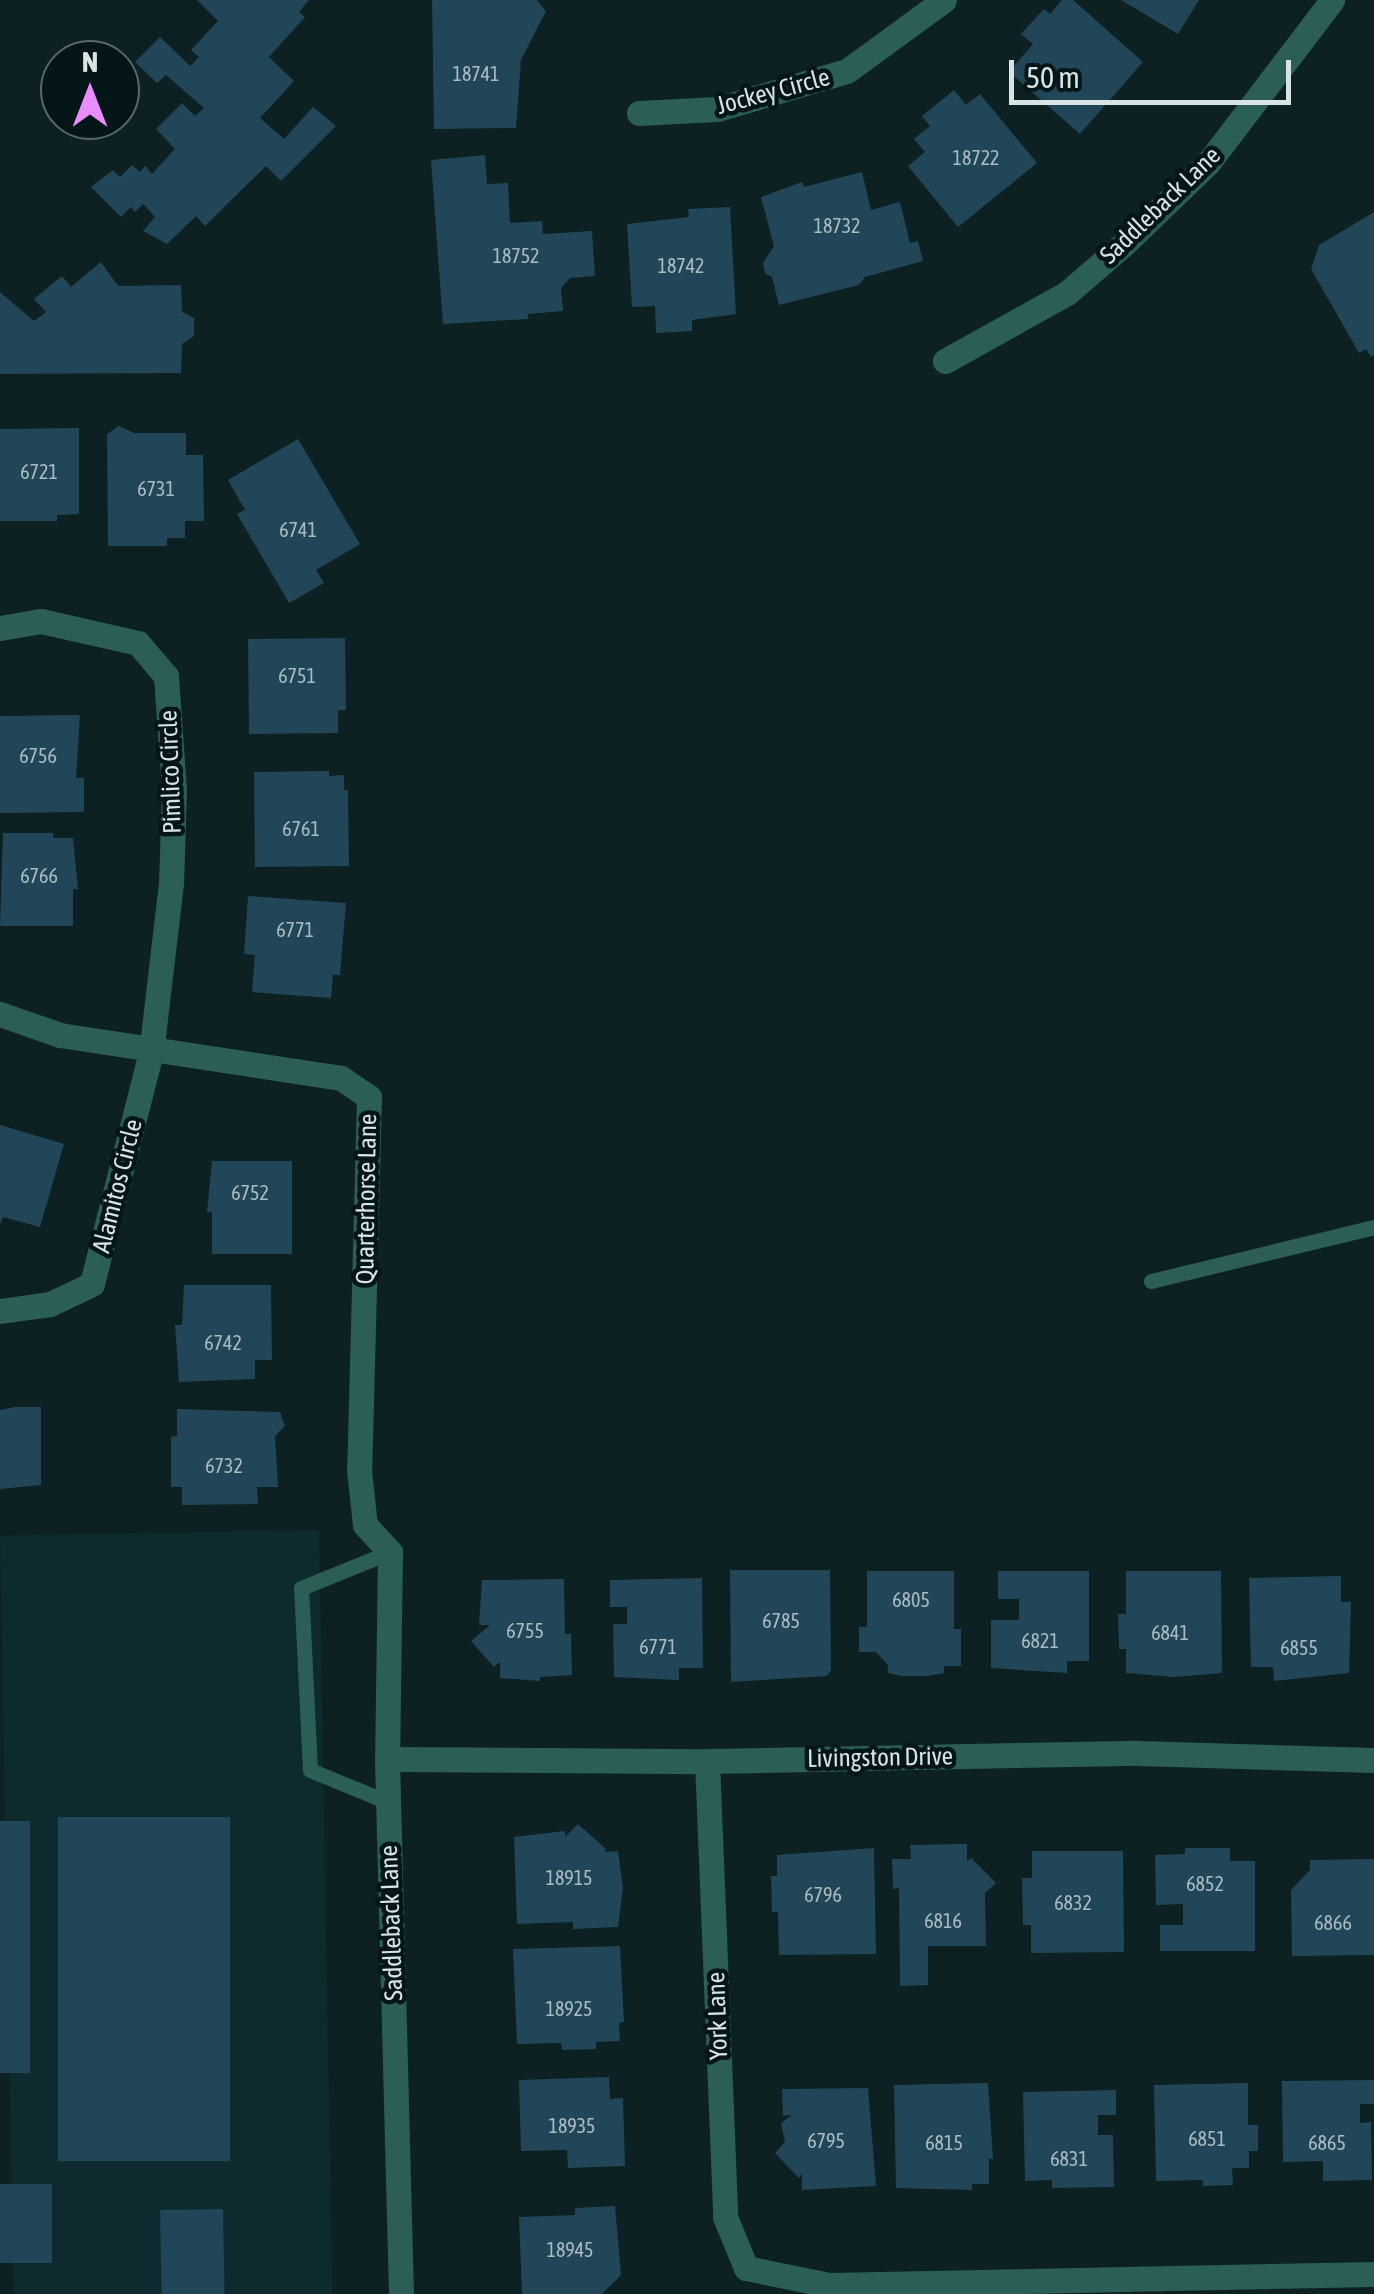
<!DOCTYPE html>
<style>
body{margin:0}
#map{position:relative;width:1374px;height:2294px;overflow:hidden;background:#0d2022;font-family:"Asap Condensed",sans-serif}
div>[style]{position:absolute}
[style*='--x']{left:calc(var(--x)*1px);top:calc(var(--y)*1px);width:calc(var(--w)*1px);rotate:calc(var(--a)*1deg)}
.built>*{inset:0;background:#0d2a2e;transform-origin:0 0}
.building>*{inset:0;background:#214657;transform-origin:0 0}
.service>*{height:15px;margin:-7.5px;padding:0 7.5px;transform-origin:7.5px;border-radius:7.5px;background:#2a5e56}
.minor>*{height:25px;margin:-12.5px;padding:0 12.5px;transform-origin:12.5px;border-radius:12.5px;background:#2a5e56}
span{translate:-50% -50%;white-space:nowrap;text-align:center;line-height:1.15;-webkit-text-stroke:9px #051619;paint-order:stroke}
.number-label{font-size:20px;color:#aabcc2}
.number-label span{-webkit-text-stroke-width:0}
.street-label{font-size:25px;color:#d8e3e5}
.north{position:absolute;left:40px;top:40px;width:100px;height:100px;box-sizing:border-box;background:#051619;border:2px solid #59686b;border-radius:50%;rotate:0deg;font-size:28px;font-weight:700;line-height:40px;text-align:center;color:#d8e3e5}
.north::after{content:'';display:block;margin:auto;width:35px;height:45px;background:#ea8dfc;clip-path:polygon(50% 0,100% 100%,50% 72%,0 100%)}
.scale{position:absolute;left:1009px;top:60px;width:282px;height:45px;box-sizing:border-box;border:5px solid #d8e3e5;border-top:0;padding-left:12px;font-size:30px;line-height:35px;white-space:nowrap;color:#d8e3e5;-webkit-text-stroke:8px #051619;paint-order:stroke}
</style>
<div id="map">
<div class="built">
<div style="left:319px;top:1530px;width:764px;height:319px;rotate:89deg"></div>
</div>
<div class="building">
<div style="clip-path:polygon(197px 0,309px 0,299px 12px,305px 17px,269px 57px,294px 81px,260px 118px,284px 139px,313px 107px,336px 126px,281px 181px,266px 166px,205px 226px,196px 216px,167px 244px,143px 231px,155px 217px,143px 204px,135px 212px,131px 207px,121px 217px,91px 187px,113px 170px,120px 177px,132px 165px,140px 172px,145px 166px,152px 174px,175px 149px,156px 129px,182px 103px,195px 116px,204px 108px,166px 75px,157px 83px,135px 62px,160px 37px,190px 66px,199px 57px,191px 50px,218px 21px)"></div>
<div style="clip-path:polygon(432px 0,537px 0,546px 11px,521px 60px,516px 128px,434px 129px)"></div>
<div style="clip-path:polygon(1062px 0,1073px 0,1143px 62px,1080px 134px,1009px 72px,1033px 44px,1021px 34px,1044px 9px,1050px 14px)"></div>
<div style="clip-path:polygon(1121px 0,1199px 0,1178px 34px)"></div>
<div style="clip-path:polygon(954px 90px,966px 105px,980px 94px,1037px 163px,958px 227px,908px 166px,925px 152px,914px 139px,930px 126px,922px 116px)"></div>
<div style="clip-path:polygon(485px 155px,487px 184px,508px 183px,510px 223px,542px 221px,543px 234px,592px 231px,595px 276px,570px 278px,561px 288px,563px 311px,528px 314px,528px 319px,443px 324px,431px 160px)"></div>
<div style="clip-path:polygon(862px 172px,871px 210px,900px 202px,910px 243px,918px 241px,923px 261px,865px 277px,859px 285px,779px 305px,772px 277px,765px 273px,763px 263px,774px 246px,761px 197px,802px 182px,804px 187px)"></div>
<div style="clip-path:polygon(730px 207px,736px 314px,692px 320px,692px 331px,656px 333px,655px 306px,632px 307px,627px 224px,689px 217px,688px 209px)"></div>
<div style="clip-path:polygon(1374px 212px,1374px 355px,1371px 357px,1366px 349px,1359px 353px,1311px 269px,1319px 245px)"></div>
<div style="clip-path:polygon(101px 262px,118px 286px,181px 285px,182px 312px,194px 318px,194px 336px,182px 344px,181px 373px,0 374px,0 292px,34px 321px,46px 312px,34px 299px,62px 276px,71px 287px)"></div>
<div style="clip-path:polygon(119px 426px,134px 433px,186px 433px,186px 455px,203px 455px,204px 521px,185px 521px,185px 538px,167px 538px,167px 546px,108px 546px,107px 434px)"></div>
<div style="clip-path:polygon(79px 428px,79px 514px,57px 515px,57px 521px,0 521px,0 429px)"></div>
<div style="clip-path:polygon(298px 439px,360px 544px,316px 570px,324px 583px,289px 603px,237px 514px,245px 510px,228px 480px)"></div>
<div style="clip-path:polygon(345px 638px,346px 710px,338px 710px,338px 733px,249px 734px,248px 639px)"></div>
<div style="clip-path:polygon(80px 715px,76px 778px,84px 778px,84px 812px,0 813px,0 716px)"></div>
<div style="clip-path:polygon(329px 771px,329px 776px,344px 775px,344px 790px,348px 790px,349px 866px,255px 867px,254px 772px)"></div>
<div style="clip-path:polygon(3px 833px,53px 833px,53px 838px,73px 838px,78px 889px,73px 889px,73px 926px,0 926px)"></div>
<div style="clip-path:polygon(248px 896px,346px 903px,340px 975px,333px 975px,331px 998px,252px 992px,255px 955px,244px 954px)"></div>
<div style="clip-path:polygon(0 1125px,64px 1144px,40px 1227px,3px 1217px,0 1225px)"></div>
<div style="clip-path:polygon(212px 1161px,292px 1161px,292px 1254px,212px 1254px,212px 1212px,207px 1212px)"></div>
<div style="clip-path:polygon(184px 1285px,271px 1285px,272px 1360px,255px 1360px,255px 1379px,179px 1382px,175px 1325px,182px 1325px)"></div>
<div style="clip-path:polygon(15px 1407px,41px 1407px,41px 1485px,0 1489px,0 1410px)"></div>
<div style="clip-path:polygon(177px 1409px,280px 1412px,285px 1426px,275px 1436px,278px 1487px,257px 1487px,258px 1504px,182px 1505px,182px 1487px,171px 1487px,171px 1437px,177px 1436px)"></div>
<div style="clip-path:polygon(730px 1570px,830px 1570px,831px 1670px,827px 1676px,731px 1682px)"></div>
<div style="clip-path:polygon(867px 1571px,954px 1571px,954px 1629px,961px 1629px,961px 1666px,944px 1666px,944px 1673px,928px 1676px,902px 1676px,888px 1673px,888px 1665px,876px 1652px,859px 1652px,859px 1627px,867px 1627px)"></div>
<div style="clip-path:polygon(998px 1571px,1089px 1571px,1089px 1661px,1067px 1661px,1067px 1673px,991px 1668px,991px 1620px,1019px 1620px,1019px 1599px,998px 1599px)"></div>
<div style="clip-path:polygon(1126px 1571px,1221px 1571px,1222px 1673px,1173px 1677px,1126px 1673px,1126px 1649px,1119px 1649px,1118px 1614px,1126px 1614px)"></div>
<div style="clip-path:polygon(1341px 1576px,1341px 1602px,1351px 1602px,1349px 1673px,1274px 1681px,1273px 1667px,1251px 1667px,1249px 1578px)"></div>
<div style="clip-path:polygon(702px 1578px,703px 1668px,679px 1668px,679px 1680px,614px 1677px,613px 1624px,627px 1624px,627px 1607px,610px 1607px,610px 1580px)"></div>
<div style="clip-path:polygon(564px 1579px,565px 1634px,571px 1634px,572px 1675px,540px 1677px,540px 1681px,500px 1678px,500px 1662px,494px 1667px,471px 1641px,490px 1625px,479px 1625px,482px 1580px)"></div>
<div style="left:230px;top:1817px;width:344px;height:172px;rotate:90deg"></div>
<div style="left:0;top:1821px;width:30px;height:252px"></div>
<div style="clip-path:polygon(578px 1824px,606px 1849px,604px 1852px,618px 1851px,623px 1888px,618px 1927px,573px 1929px,573px 1922px,517px 1924px,514px 1837px,565px 1831px,565px 1837px)"></div>
<div style="clip-path:polygon(967px 1844px,967px 1861px,971px 1858px,996px 1883px,985px 1893px,986px 1946px,928px 1946px,928px 1985px,900px 1986px,899px 1888px,893px 1889px,892px 1859px,911px 1859px,910px 1845px)"></div>
<div style="clip-path:polygon(874px 1848px,876px 1954px,779px 1955px,778px 1912px,772px 1912px,771px 1876px,777px 1876px,777px 1855px)"></div>
<div style="clip-path:polygon(1185px 1848px,1230px 1848px,1230px 1861px,1255px 1861px,1255px 1951px,1160px 1951px,1160px 1925px,1183px 1925px,1183px 1904px,1156px 1905px,1155px 1855px,1185px 1854px)"></div>
<div style="clip-path:polygon(1032px 1851px,1123px 1851px,1124px 1952px,1031px 1953px,1031px 1925px,1023px 1925px,1022px 1878px,1032px 1878px)"></div>
<div style="clip-path:polygon(1374px 1859px,1374px 1955px,1292px 1956px,1291px 1890px,1310px 1870px,1310px 1860px)"></div>
<div style="clip-path:polygon(620px 1946px,624px 2022px,619px 2023px,620px 2041px,596px 2042px,596px 2049px,562px 2050px,561px 2043px,517px 2044px,513px 1949px)"></div>
<div style="clip-path:polygon(609px 2077px,610px 2099px,623px 2098px,625px 2166px,568px 2168px,567px 2150px,521px 2151px,519px 2080px)"></div>
<div style="clip-path:polygon(1374px 2080px,1374px 2104px,1360px 2104px,1360px 2123px,1371px 2122px,1372px 2180px,1323px 2181px,1323px 2161px,1283px 2162px,1282px 2081px)"></div>
<div style="clip-path:polygon(988px 2083px,993px 2159px,989px 2159px,989px 2184px,972px 2184px,972px 2190px,896px 2188px,894px 2085px)"></div>
<div style="clip-path:polygon(1248px 2083px,1248px 2125px,1258px 2125px,1258px 2151px,1249px 2151px,1249px 2168px,1232px 2168px,1233px 2185px,1203px 2186px,1203px 2180px,1156px 2181px,1154px 2085px)"></div>
<div style="clip-path:polygon(868px 2088px,876px 2186px,802px 2190px,802px 2173px,799px 2178px,775px 2153px,785px 2142px,781px 2123px,792px 2115px,783px 2116px,782px 2089px)"></div>
<div style="clip-path:polygon(1116px 2090px,1116px 2115px,1098px 2115px,1098px 2135px,1113px 2135px,1114px 2187px,1052px 2188px,1052px 2180px,1025px 2181px,1023px 2092px)"></div>
<div style="left:0;top:2184px;width:52px;height:79px"></div>
<div style="clip-path:polygon(615px 2206px,621px 2275px,602px 2294px,522px 2294px,519px 2217px,575px 2215px,575px 2208px)"></div>
<div style="left:223px;top:2209px;width:85px;height:63px;rotate:89deg"></div>
</div>
<div class="service">
<div style="--x:1151;--y:1281;--w:229;--a:-13.6"></div>
<div style="--x:388;--y:1802;--w:84;--a:-157.7"></div>
<div style="--x:310;--y:1770;--w:182;--a:-92.8"></div>
<div style="--x:301;--y:1588;--w:96;--a:-22"></div>
</div>
<div class="minor">
<div style="--x:639;--y:113;--w:78;--a:-2.9"></div>
<div style="--x:717;--y:109;--w:135;--a:-16.3"></div>
<div style="--x:847;--y:71;--w:120;--a:-36.2"></div>
<div style="--x:945;--y:361;--w:140;--a:-29.1"></div>
<div style="--x:1067;--y:293;--w:75;--a:-40.7"></div>
<div style="--x:1124;--y:244;--w:117;--a:-44"></div>
<div style="--x:1208;--y:163;--w:205;--a:-52.7"></div>
<div style="--x:0;--y:628;--w:42;--a:-9.7"></div>
<div style="--x:41;--y:621;--w:99;--a:12.8"></div>
<div style="--x:138;--y:643;--w:43;--a:49.7"></div>
<div style="--x:166;--y:676;--w:114;--a:86"></div>
<div style="--x:174;--y:790;--w:93;--a:91.8"></div>
<div style="--x:171;--y:883;--w:170;--a:96.7"></div>
<div style="--x:151;--y:1052;--w:239;--a:104.3"></div>
<div style="--x:92;--y:1284;--w:47;--a:154.5"></div>
<div style="--x:50;--y:1304;--w:50;--a:172"></div>
<div style="--x:0;--y:1014;--w:64;--a:19.3"></div>
<div style="--x:60;--y:1035;--w:284;--a:8.7"></div>
<div style="--x:341;--y:1078;--w:34;--a:34"></div>
<div style="--x:369;--y:1097;--w:373;--a:91.5"></div>
<div style="--x:359;--y:1470;--w:55;--a:83.8"></div>
<div style="--x:365;--y:1525;--w:37;--a:47"></div>
<div style="--x:390;--y:1552;--w:207;--a:90.8"></div>
<div style="--x:387;--y:1759;--w:535;--a:88.5"></div>
<div style="--x:387;--y:1759;--w:320;--a:0.4"></div>
<div style="--x:707;--y:1761;--w:431;--a:-1.1"></div>
<div style="--x:1138;--y:1753;--w:236;--a:1.7"></div>
<div style="--x:707;--y:1761;--w:456;--a:87.7"></div>
<div style="--x:725;--y:2217;--w:55;--a:67.6"></div>
<div style="--x:746;--y:2268;--w:85;--a:11.6"></div>
<div style="--x:829;--y:2285;--w:545;--a:-1.16"></div>
</div>
<div class="number-label">
<span style="left:476px;top:73px">18741</span>
<span style="left:976px;top:157px">18722</span>
<span style="left:837px;top:225px">18732</span>
<span style="left:516px;top:255px">18752</span>
<span style="left:681px;top:265px">18742</span>
<span style="left:39px;top:471px">6721</span>
<span style="left:156px;top:488px">6731</span>
<span style="left:298px;top:529px">6741</span>
<span style="left:297px;top:675px">6751</span>
<span style="left:38px;top:755px">6756</span>
<span style="left:301px;top:828px">6761</span>
<span style="left:39px;top:875px">6766</span>
<span style="left:295px;top:929px">6771</span>
<span style="left:250px;top:1192px">6752</span>
<span style="left:223px;top:1342px">6742</span>
<span style="left:224px;top:1465px">6732</span>
<span style="left:911px;top:1599px">6805</span>
<span style="left:781px;top:1620px">6785</span>
<span style="left:525px;top:1630px">6755</span>
<span style="left:1170px;top:1632px">6841</span>
<span style="left:1040px;top:1640px">6821</span>
<span style="left:658px;top:1646px">6771</span>
<span style="left:1299px;top:1647px">6855</span>
<span style="left:569px;top:1877px">18915</span>
<span style="left:1205px;top:1883px">6852</span>
<span style="left:823px;top:1894px">6796</span>
<span style="left:1073px;top:1902px">6832</span>
<span style="left:943px;top:1920px">6816</span>
<span style="left:1333px;top:1922px">6866</span>
<span style="left:569px;top:2008px">18925</span>
<span style="left:572px;top:2125px">18935</span>
<span style="left:1207px;top:2138px">6851</span>
<span style="left:826px;top:2140px">6795</span>
<span style="left:944px;top:2142px">6815</span>
<span style="left:1327px;top:2142px">6865</span>
<span style="left:1069px;top:2158px">6831</span>
<span style="left:570px;top:2249px">18945</span>
</div>
<div class="street-label">
<span style="left:773px;top:91px;rotate:-15deg">Jockey Circle</span>
<span style="left:1160px;top:205px;rotate:-44deg">Saddleback Lane</span>
<span style="left:170px;top:772px;rotate:-92deg">Pimlico Circle</span>
<span style="left:117px;top:1186px;rotate:-76deg">Alamitos Circle</span>
<span style="left:366px;top:1199px;rotate:-89deg">Quarterhorse Lane</span>
<span style="left:880px;top:1757px;rotate:-1deg">Livingston Drive</span>
<span style="left:391px;top:1923px;rotate:-92deg">Saddleback Lane</span>
<span style="left:717px;top:2016px;rotate:-92deg">York Lane</span>
</div>
<div class="north">N</div>
<div class="scale">50 m</div>
</div>
